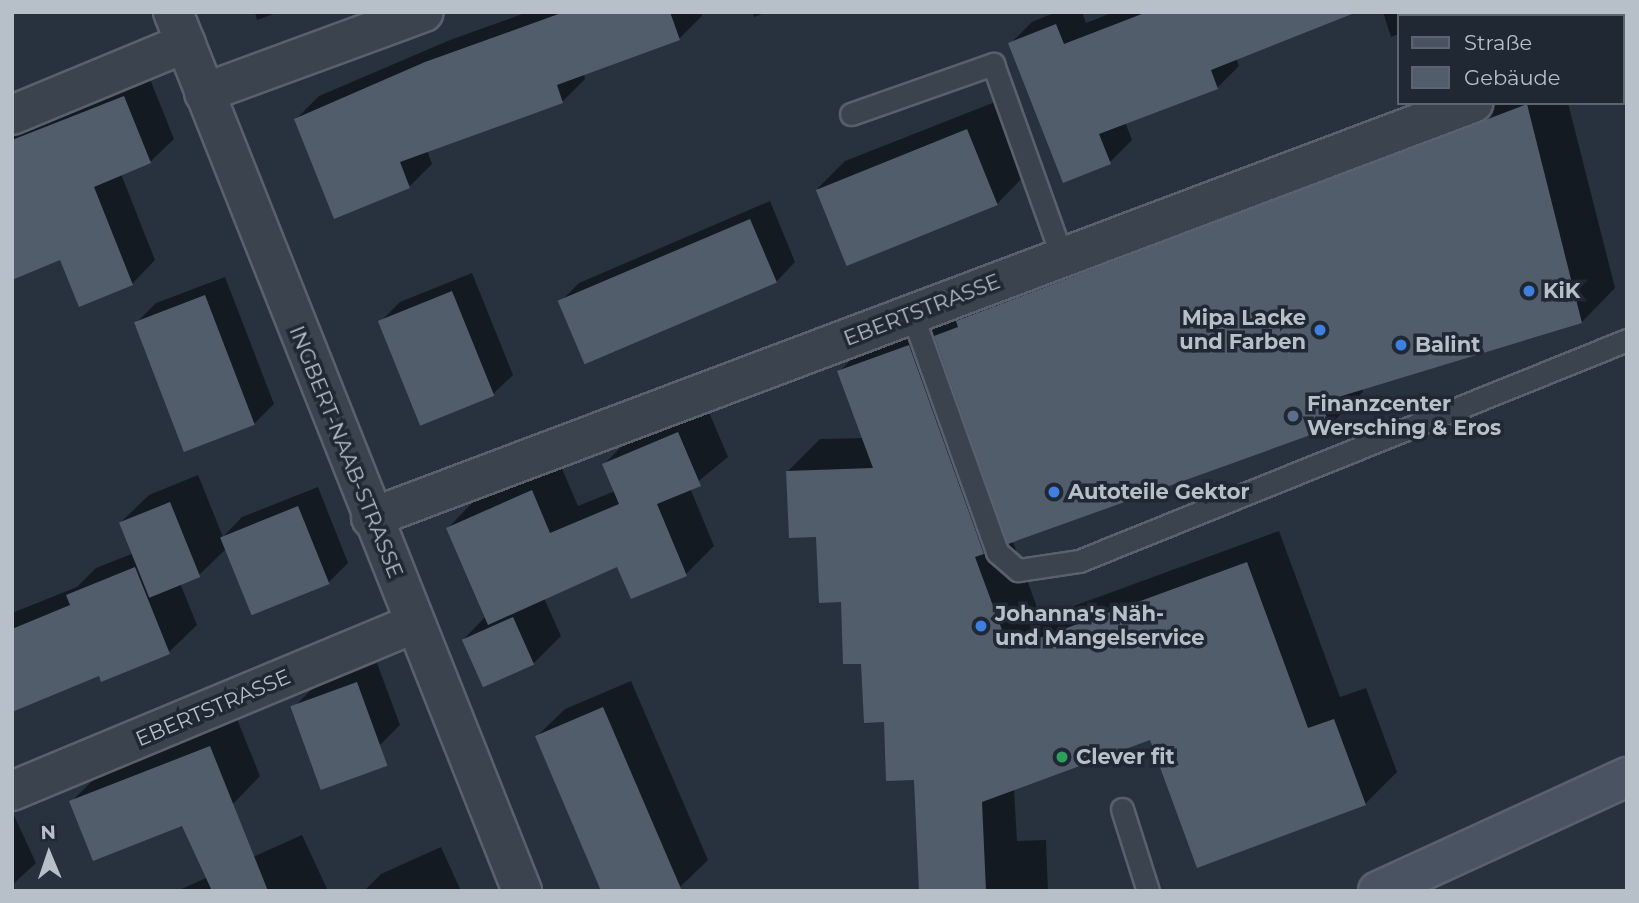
<!DOCTYPE html>
<meta charset="utf-8">
<style>
body{margin:0}
#map{position:relative;width:1639px;height:903px;overflow:hidden;background:#27323e;font-family:Montserrat,sans-serif}
div>[style]{position:absolute}
[style*='--x']{left:calc(var(--x)*1px);top:calc(var(--y)*1px);width:calc(var(--w)*1px);rotate:calc(var(--a)*1deg)}
.shadow>*{inset:0;background:#0007}
.building>*{inset:0;background:#525d6c;transform-origin:0 0}
.roads{filter:drop-shadow(2px 0 #59616c) drop-shadow(-2px 0 #59616c) drop-shadow(0 2px #59616c) drop-shadow(0 -2px #59616c)}
.service>*{height:21px;margin:-10.5px;padding:0 10.5px;transform-origin:10.5px;border-radius:10.5px;background:#3b434e}
.minor>*{height:38px;margin:-19px;padding:0 19px;transform-origin:19px;border-radius:19px;background:#3b434e}
.secondary>*{height:38px;margin:-19px;padding:0 19px;transform-origin:19px;border-radius:19px;background:#495361}
.dots>*{width:19px;height:19px;translate:-50% -50%;box-sizing:border-box;border:4px solid #202833;border-radius:50%}
span{translate:-50% -50%;white-space:nowrap;text-align:center;line-height:1.15;-webkit-text-stroke:7px #202833;paint-order:stroke}
.poi-label{font-size:21px;color:#b7bfc9;font-weight:700}
.left{translate:0 -50%;text-align:left}
.right{translate:-100% -50%;text-align:right}
.street-label{font-size:21px;color:#b7bfc9}
.frame{position:absolute;inset:0;border:14px solid #b7bfc9;pointer-events:none}
.legend{position:absolute;left:1397px;top:14px;width:228px;height:91px;box-sizing:border-box;background:#202833;border:2px solid #5c646f;margin:0;padding:9px 12px;list-style:none;font-size:21px;color:#b7bfc9}
.legend li{display:flex;align-items:center;gap:14px;height:35px}
.legend b{width:35px;border:2px solid #5c646f}
.north{position:absolute;left:14px;top:819px;width:70px;height:70px;-webkit-text-stroke:5px #202833;paint-order:stroke;rotate:358deg;font-size:19px;font-weight:700;line-height:28px;text-align:center;color:#b7bfc9}
.north::after{content:'';display:block;margin:auto;width:24px;height:32px;background:#b7bfc9;clip-path:polygon(50% 0,100% 100%,50% 72%,0 100%)}
</style>
<div id="map">
<div class="shadow">
<div style="clip-path:polygon(255px 12px,279px 12px,257px 20px)"></div>
<div style="clip-path:polygon(528px 12px,701px 12px,702px 16px,679px 39px,584px 74px,585px 79px,562px 102px,427px 150px,432px 164px,409px 187px,296px 119px,319px 96px,450px 40px)"></div>
<div style="clip-path:polygon(752px 12px,767px 12px,754px 17px)"></div>
<div style="clip-path:polygon(1056px 12px,1082px 12px,1086px 23px,1114px 12px,1352px 12px,1236px 58px,1239px 66px,1217px 88px,1125px 122px,1132px 140px,1110px 162px,1010px 44px,1032px 22px)"></div>
<div style="clip-path:polygon(1383px 12px,1461px 12px,1399px 16px,1399px 34px,1391px 37px)"></div>
<div style="clip-path:polygon(148px 74px,174px 139px,150px 162px,121px 174px,155px 260px,132px 284px,61px 258px,12px 278px,12px 131px)"></div>
<div style="clip-path:polygon(995px 102px,1024px 176px,997px 204px,817px 189px,845px 161px)"></div>
<div style="clip-path:polygon(1477px 103px,1568px 103px,1615px 288px,1582px 322px,1362px 388px,1363px 392px,1329px 426px,1013px 542px,1041px 618px,1279px 531px,1340px 697px,1366px 688px,1397px 772px,1365px 804px,1151px 738px,1014px 788px,1017px 841px,1046px 840px,1048px 891px,921px 891px,915px 778px,886px 720px,818px 535px,788px 471px,820px 439px,864px 438px,839px 372px,871px 339px,941px 314px,946px 326px,969px 302px)"></div>
<div style="clip-path:polygon(770px 201px,795px 262px,776px 282px,560px 302px,579px 283px)"></div>
<div style="clip-path:polygon(472px 273px,513px 375px,493px 394px,381px 321px,400px 302px)"></div>
<div style="clip-path:polygon(225px 277px,274px 404px,254px 424px,136px 323px,156px 303px)"></div>
<div style="clip-path:polygon(706px 405px,728px 457px,690px 488px,714px 546px,686px 574px,632px 597px,618px 565px,544px 598px,561px 636px,533px 664px,463px 640px,486px 616px,448px 528px,475px 500px,560px 464px,578px 506px,615px 491px,604px 464px,632px 436px)"></div>
<div style="clip-path:polygon(198px 475px,223px 537px,242px 517px,318px 487px,348px 563px,328px 583px,227px 548px,199px 575px,180px 583px,197px 625px,169px 652px,100px 674px,12px 710px,12px 613px,77px 587px,96px 568px,134px 553px,121px 522px,149px 495px)"></div>
<div style="clip-path:polygon(377px 663px,400px 725px,380px 745px,293px 708px,313px 688px)"></div>
<div style="clip-path:polygon(631px 681px,708px 860px,680px 887px,537px 736px,565px 709px)"></div>
<div style="clip-path:polygon(237px 719px,260px 776px,233px 804px,71px 802px,99px 774px)"></div>
<div style="clip-path:polygon(12px 811px,36px 863px,12px 885px)"></div>
<div style="clip-path:polygon(302px 835px,328px 891px,177px 891px)"></div>
<div style="clip-path:polygon(441px 847px,461px 891px,364px 891px,381px 874px)"></div>
</div>
<div class="building">
<div style="clip-path:polygon(564px 12px,670px 12px,680px 40px,557px 85px,563px 103px,400px 162px,410px 188px,334px 219px,294px 119px,425px 62px)"></div>
<div style="clip-path:polygon(1147px 12px,1352px 12px,1352px 14px,1211px 70px,1218px 89px,1099px 134px,1111px 164px,1063px 183px,1008px 43px,1056px 24px,1064px 44px)"></div>
<div style="clip-path:polygon(124px 96px,151px 163px,94px 187px,133px 285px,79px 307px,60px 260px,12px 280px,12px 140px)"></div>
<div style="clip-path:polygon(1527px 104px,1582px 323px,1322px 402px,1330px 428px,1008px 544px,934px 336px,958px 327px,956px 321px)"></div>
<div style="left:967px;top:129px;width:82px;height:163px;rotate:68deg"></div>
<div style="left:750px;top:219px;width:69px;height:209px;rotate:67deg"></div>
<div style="left:452px;top:291px;width:113px;height:80px;rotate:68deg"></div>
<div style="left:205px;top:295px;width:139px;height:76px;rotate:69deg"></div>
<div style="clip-path:polygon(909px 345px,984px 554px,975px 557px,1009px 649px,1247px 562px,1308px 728px,1334px 719px,1366px 805px,1197px 868px,1150px 740px,982px 802px,986px 891px,919px 891px,914px 780px,886px 781px,884px 722px,864px 723px,861px 664px,843px 664px,841px 602px,819px 603px,816px 537px,789px 538px,786px 471px,873px 468px,837px 371px)"></div>
<div style="clip-path:polygon(678px 432px,701px 486px,657px 504px,687px 576px,631px 599px,617px 567px,488px 625px,446px 528px,532px 490px,550px 533px,619px 504px,602px 464px)"></div>
<div style="left:170px;top:502px;width:81px;height:55px;rotate:68deg"></div>
<div style="left:298px;top:506px;width:84px;height:84px;rotate:68deg"></div>
<div style="clip-path:polygon(135px 567px,170px 654px,101px 682px,99px 676px,12px 712px,12px 629px,70px 605px,66px 595px)"></div>
<div style="left:513px;top:617px;width:52px;height:56px;rotate:66deg"></div>
<div style="left:357px;top:682px;width:89px;height:71px;rotate:70deg"></div>
<div style="clip-path:polygon(603px 707px,682px 891px,601px 891px,535px 736px)"></div>
<div style="clip-path:polygon(210px 746px,268px 891px,212px 891px,182px 826px,93px 861px,69px 801px)"></div>
</div>
<div class="roads">
<div class="service">
<div style="--x:851;--y:114;--w:151;--a:-19.4"></div>
<div style="--x:993;--y:64;--w:205;--a:70.3"></div>
<div style="--x:912;--y:314;--w:253;--a:70.3"></div>
<div style="--x:997;--y:552;--w:28;--a:41"></div>
<div style="--x:1018;--y:570;--w:62;--a:-8.4"></div>
<div style="--x:1079;--y:561;--w:591;--a:-21.96"></div>
<div style="--x:1122;--y:809;--w:86;--a:72.4"></div>
</div>
<div class="minor">
<div style="--x:173;--y:12;--w:946;--a:68.34"></div>
<div style="--x:1623;--y:47;--w:4;--a:-27"></div>
<div style="--x:204;--y:93;--w:234;--a:-20.2"></div>
<div style="--x:12;--y:115;--w:188;--a:-22.5"></div>
<div style="--x:371;--y:518;--w:1178;--a:-20.64"></div>
<div style="--x:12;--y:791;--w:435;--a:-22.6"></div>
</div>
<div class="secondary">
<div style="--x:1626;--y:12;--w:6;--a:81"></div>
<div style="--x:1378;--y:891;--w:274;--a:-24.6"></div>
</div>
</div>
<div class="dots">
<div style="left:1529px;top:291px;background:#3f7fe0"></div>
<div style="left:1320px;top:330px;background:#3f7fe0"></div>
<div style="left:1401px;top:345px;background:#3f7fe0"></div>
<div style="left:1293px;top:416px;background:#5c6f8a"></div>
<div style="left:1054px;top:492px;background:#3f7fe0"></div>
<div style="left:981px;top:626px;background:#3f7fe0"></div>
<div style="left:1062px;top:757px;background:#2e9e5b"></div>
</div>
<div class="poi-label">
<span class="left" style="left:1543px;top:291px">KiK</span>
<span class="right" style="left:1306px;top:330px">Mipa Lacke<br>und Farben</span>
<span class="left" style="left:1415px;top:345px">Balint</span>
<span class="left" style="left:1307px;top:416px">Finanzcenter<br>Wersching &amp; Eros</span>
<span class="left" style="left:1068px;top:492px">Autoteile Gektor</span>
<span class="left" style="left:995px;top:626px">Johanna's Näh-<br>und Mangelservice</span>
<span class="left" style="left:1076px;top:757px">Clever fit</span>
</div>
<div class="street-label">
<span style="left:922px;top:310px;rotate:-21deg">EBERTSTRASSE</span>
<span style="left:346px;top:452px;rotate:68deg">INGBERT-NAAB-STRASSE</span>
<span style="left:213px;top:708px;rotate:-23deg">EBERTSTRASSE</span>
</div>
<div class="frame"></div>
<ul class="legend">
<li><b style="height:9px;background:#495361"></b>Straße</li>
<li><b style="height:19px;background:#525d6c"></b>Gebäude</li>
</ul>
<div class="north">N</div>
</div>
